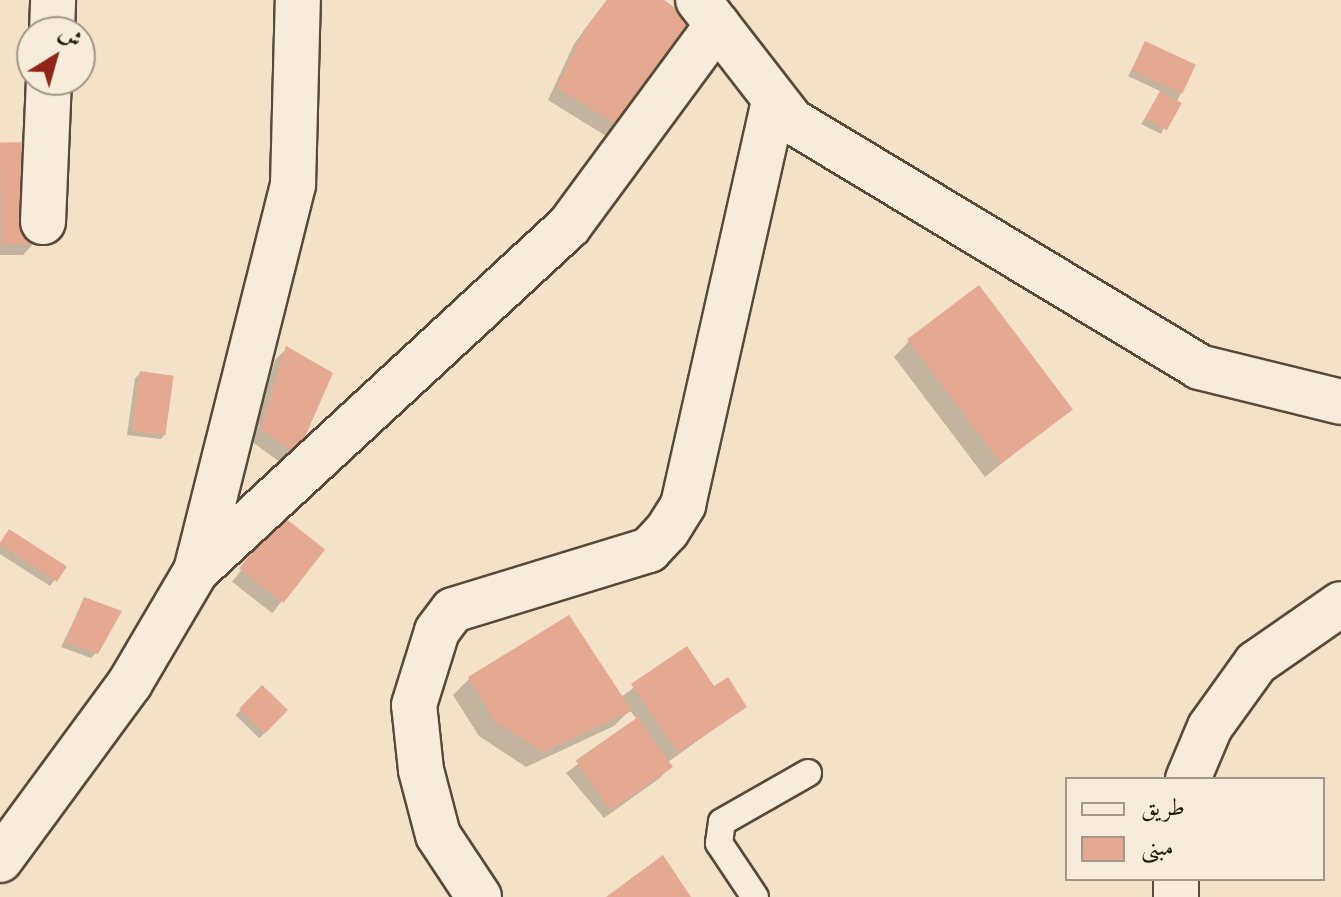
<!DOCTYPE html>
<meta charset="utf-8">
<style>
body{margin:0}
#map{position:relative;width:1341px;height:897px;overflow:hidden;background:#f3e2c7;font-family:Vollkorn,Amiri,serif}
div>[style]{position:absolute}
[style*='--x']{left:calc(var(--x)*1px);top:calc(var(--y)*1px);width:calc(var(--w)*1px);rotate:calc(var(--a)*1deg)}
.shadow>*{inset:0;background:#0003;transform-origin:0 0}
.building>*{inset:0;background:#e5a991;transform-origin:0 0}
.roads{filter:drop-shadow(2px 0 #584a39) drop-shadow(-2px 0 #584a39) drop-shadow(0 2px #584a39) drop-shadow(0 -2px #584a39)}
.lane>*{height:26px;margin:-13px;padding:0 13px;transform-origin:13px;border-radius:13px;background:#f7ecdb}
.street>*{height:44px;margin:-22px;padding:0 22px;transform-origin:22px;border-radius:22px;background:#f7ecdb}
span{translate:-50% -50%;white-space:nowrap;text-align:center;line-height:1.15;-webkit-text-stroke:7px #f7ecdb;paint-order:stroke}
.legend{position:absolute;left:1065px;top:777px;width:260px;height:104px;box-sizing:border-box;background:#f7ecdb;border:2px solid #a39787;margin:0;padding:10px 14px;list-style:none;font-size:24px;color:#24180a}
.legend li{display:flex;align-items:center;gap:16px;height:40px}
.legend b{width:40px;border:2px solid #a39787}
.north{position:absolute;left:16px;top:16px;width:80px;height:80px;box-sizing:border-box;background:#f7ecdb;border:2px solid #a39787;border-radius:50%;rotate:37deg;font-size:22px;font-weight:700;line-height:32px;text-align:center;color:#24180a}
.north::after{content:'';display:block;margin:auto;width:28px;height:36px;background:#8f2418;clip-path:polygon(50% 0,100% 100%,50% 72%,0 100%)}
</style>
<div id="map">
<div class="shadow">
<div style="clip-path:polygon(607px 0,660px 0,618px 125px,606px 136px,548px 100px,574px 44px)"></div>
<div style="clip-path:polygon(1146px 44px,1181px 93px,1161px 134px,1141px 124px,1162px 92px,1128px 76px)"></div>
<div style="clip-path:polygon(0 145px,34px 243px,23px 255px,0 255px)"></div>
<div style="clip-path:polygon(909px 341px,1070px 408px,985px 477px,894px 357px)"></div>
<div style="clip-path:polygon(286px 349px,295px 454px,284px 465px,251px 441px,275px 360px)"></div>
<div style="clip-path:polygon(141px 373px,166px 433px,161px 439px,127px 435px,135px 378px)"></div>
<div style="left:282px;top:518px;width:51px;height:81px;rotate:38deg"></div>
<div style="clip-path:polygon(9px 531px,64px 568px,50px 586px,0 554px,0 543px)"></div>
<div style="clip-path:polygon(84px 600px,97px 652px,91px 658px,61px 647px)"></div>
<div style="clip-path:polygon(568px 617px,621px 697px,686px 649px,713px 689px,745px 707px,668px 762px,671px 766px,660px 778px,604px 818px,566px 773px,637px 720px,630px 710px,614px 726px,526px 767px,479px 736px,453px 695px,469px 679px)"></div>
<div style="left:262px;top:688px;width:33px;height:38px;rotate:44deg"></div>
</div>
<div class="building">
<div style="clip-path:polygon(607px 0,664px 0,692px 20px,619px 126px,557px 88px,584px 30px)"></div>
<div style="left:1145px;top:41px;width:56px;height:32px;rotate:25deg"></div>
<div style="left:1160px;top:91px;width:25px;height:31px;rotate:29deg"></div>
<div style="left:35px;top:142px;width:102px;height:35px;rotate:89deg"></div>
<div style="left:979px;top:285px;width:156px;height:90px;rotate:53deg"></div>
<div style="clip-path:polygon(286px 346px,333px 373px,297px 455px,261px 429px)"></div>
<div style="left:140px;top:371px;width:34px;height:60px;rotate:8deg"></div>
<div style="left:281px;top:515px;width:56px;height:68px;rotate:38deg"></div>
<div style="left:9px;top:529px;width:69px;height:18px;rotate:33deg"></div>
<div style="clip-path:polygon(84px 597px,122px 611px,98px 654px,65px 642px)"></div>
<div style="clip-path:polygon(569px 615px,632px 711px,543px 752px,494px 721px,468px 677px)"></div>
<div style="clip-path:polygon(687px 646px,714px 686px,728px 677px,747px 707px,678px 753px,631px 684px)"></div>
<div style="left:262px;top:685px;width:36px;height:33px;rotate:44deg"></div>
<div style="left:638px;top:717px;width:61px;height:76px;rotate:55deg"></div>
<div style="clip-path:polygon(663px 855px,691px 897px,606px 897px)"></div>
</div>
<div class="roads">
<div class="lane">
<div style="--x:755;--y:897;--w:65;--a:-123.7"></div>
<div style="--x:719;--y:843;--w:21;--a:-82"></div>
<div style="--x:722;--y:822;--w:99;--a:-29.7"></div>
</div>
<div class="street">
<div style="--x:698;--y:0;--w:153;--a:52.2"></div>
<div style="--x:792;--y:121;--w:476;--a:31.1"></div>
<div style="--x:1199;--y:367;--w:146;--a:13.8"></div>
<div style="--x:52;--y:32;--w:32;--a:-88"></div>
<div style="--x:43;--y:222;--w:142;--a:-87.6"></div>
<div style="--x:196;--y:571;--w:508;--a:-42.77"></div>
<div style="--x:569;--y:226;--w:250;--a:-53.6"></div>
<div style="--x:1188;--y:779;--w:56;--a:-67.1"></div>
<div style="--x:1210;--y:727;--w:79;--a:-54.3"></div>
<div style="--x:1256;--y:663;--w:103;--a:-34.8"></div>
<div style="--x:0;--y:860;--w:220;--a:-53.7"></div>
<div style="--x:130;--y:683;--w:130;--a:-59.5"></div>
<div style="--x:196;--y:571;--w:398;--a:-75.9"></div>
<div style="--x:293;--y:185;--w:185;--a:-88.5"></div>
<div style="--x:479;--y:897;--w:74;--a:-123.5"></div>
<div style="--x:438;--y:835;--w:67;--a:-104.7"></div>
<div style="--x:421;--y:770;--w:65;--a:-96.1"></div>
<div style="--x:414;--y:705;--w:77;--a:-72.7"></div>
<div style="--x:437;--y:631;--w:26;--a:-53"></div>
<div style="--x:453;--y:610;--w:205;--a:-17"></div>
<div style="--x:649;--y:550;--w:26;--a:-47"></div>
<div style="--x:667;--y:531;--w:31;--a:-58"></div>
<div style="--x:683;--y:505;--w:413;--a:-77.3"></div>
<div style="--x:1176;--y:897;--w:18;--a:-90"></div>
</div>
</div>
<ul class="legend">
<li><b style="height:10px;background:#f7ecdb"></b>طريق</li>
<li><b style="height:22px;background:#e5a991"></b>مبنى</li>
</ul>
<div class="north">ش</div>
</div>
